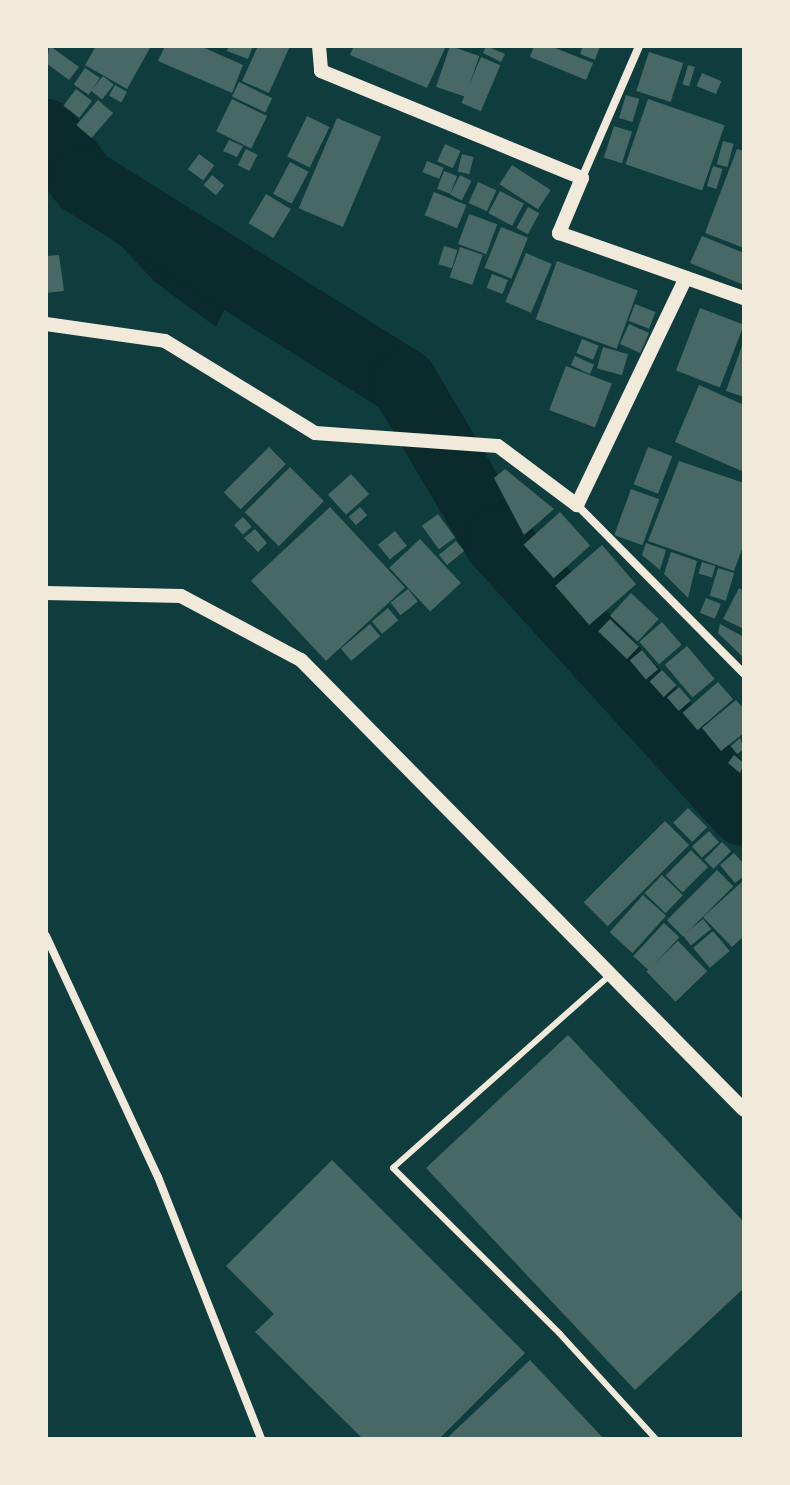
<!DOCTYPE html>
<style>
body{margin:0}
#map{position:relative;width:790px;height:1485px;overflow:hidden;background:#0f3d3e;font-family:"IBM Plex Sans",sans-serif}
div>[style]{position:absolute}
[style*='--x']{left:calc(var(--x)*1px);top:calc(var(--y)*1px);width:calc(var(--w)*1px);rotate:calc(var(--a)*1deg)}
.water>*{inset:0;background:#0a2a2b}
.river>*{height:68px;margin:-34px;padding:0 34px;transform-origin:34px;border-radius:34px;background:#0a2a2b}
.building>*{inset:0;background:#486865;transform-origin:0 0}
.service>*{height:6px;margin:-3px;padding:0 3px;transform-origin:3px;border-radius:3px;background:#f1e9da}
.minor>*{height:8px;margin:-4px;padding:0 4px;transform-origin:4px;border-radius:4px;background:#f1e9da}
.tertiary>*{height:14px;margin:-7px;padding:0 7px;transform-origin:7px;border-radius:7px;background:#f1e9da}
span{translate:-50% -50%;white-space:nowrap;text-align:center;line-height:1.15;-webkit-text-stroke:7px #f1e9da;paint-order:stroke}
.frame{position:absolute;inset:0;border:48px solid #f1e9da;pointer-events:none}
</style>
<div id="map">
<div class="water">
<div style="clip-path:polygon(46px 103px,99px 164px,252px 252px,216px 327px,155px 282px,46px 167px)"></div>
</div>
<div class="river">
<div style="--x:46;--y:133;--w:62;--a:52.2"></div>
<div style="--x:84;--y:182;--w:378;--a:32.1"></div>
<div style="--x:404;--y:383;--w:185;--a:59.4"></div>
<div style="--x:498;--y:542;--w:365;--a:47.7"></div>
</div>
<div class="building">
<div style="clip-path:polygon(50px 46px,79px 67px,69px 80px,46px 63px)"></div>
<div style="clip-path:polygon(96px 46px,147px 46px,150px 48px,127px 89px,85px 65px)"></div>
<div style="clip-path:polygon(165px 46px,200px 46px,243px 65px,232px 93px,158px 61px)"></div>
<div style="clip-path:polygon(229px 46px,253px 46px,248px 59px,227px 51px)"></div>
<div style="clip-path:polygon(258px 46px,290px 46px,269px 93px,242px 81px)"></div>
<div style="clip-path:polygon(354px 46px,446px 46px,427px 88px,350px 55px)"></div>
<div style="left:450px;top:46px;width:31px;height:43px;rotate:19deg"></div>
<div style="clip-path:polygon(486px 46px,505px 54px,501px 62px,483px 53px)"></div>
<div style="clip-path:polygon(534px 46px,550px 46px,593px 63px,586px 80px,530px 57px)"></div>
<div style="clip-path:polygon(583px 46px,600px 46px,595px 60px,580px 54px)"></div>
<div style="left:649px;top:52px;width:36px;height:41px;rotate:18deg"></div>
<div style="left:481px;top:57px;width:21px;height:50px;rotate:23deg"></div>
<div style="left:688px;top:65px;width:7px;height:20px;rotate:16deg"></div>
<div style="left:85px;top:68px;width:18px;height:20px;rotate:34deg"></div>
<div style="left:702px;top:73px;width:21px;height:14px;rotate:23deg"></div>
<div style="left:103px;top:76px;width:14px;height:19px;rotate:39deg"></div>
<div style="left:239px;top:82px;width:37px;height:16px;rotate:26deg"></div>
<div style="left:115px;top:85px;width:14px;height:12px;rotate:30deg"></div>
<div style="left:76px;top:89px;width:20px;height:21px;rotate:37deg"></div>
<div style="left:626px;top:95px;width:14px;height:24px;rotate:17deg"></div>
<div style="left:232px;top:99px;width:39px;height:36px;rotate:26deg"></div>
<div style="left:648px;top:99px;width:81px;height:69px;rotate:19deg"></div>
<div style="left:98px;top:100px;width:20px;height:33px;rotate:41deg"></div>
<div style="left:307px;top:116px;width:25px;height:45px;rotate:26deg"></div>
<div style="left:337px;top:118px;width:48px;height:98px;rotate:23deg"></div>
<div style="left:614px;top:126px;width:19px;height:33px;rotate:18deg"></div>
<div style="clip-path:polygon(229px 140px,243px 146px,237px 157px,223px 151px)"></div>
<div style="left:723px;top:141px;width:11px;height:24px;rotate:15deg"></div>
<div style="left:445px;top:144px;width:17px;height:19px;rotate:24deg"></div>
<div style="left:246px;top:149px;width:13px;height:18px;rotate:27deg"></div>
<div style="clip-path:polygon(737px 149px,744px 151px,744px 248px,705px 233px)"></div>
<div style="left:199px;top:154px;width:19px;height:19px;rotate:36deg"></div>
<div style="left:462px;top:154px;width:12px;height:18px;rotate:14deg"></div>
<div style="left:427px;top:161px;width:18px;height:12px;rotate:22deg"></div>
<div style="left:290px;top:162px;width:21px;height:36px;rotate:28deg"></div>
<div style="left:512px;top:165px;width:46px;height:23px;rotate:33deg"></div>
<div style="left:713px;top:166px;width:10px;height:21px;rotate:17deg"></div>
<div style="left:444px;top:171px;width:14px;height:19px;rotate:21deg"></div>
<div style="left:212px;top:175px;width:16px;height:13px;rotate:40deg"></div>
<div style="left:460px;top:175px;width:13px;height:22px;rotate:27deg"></div>
<div style="left:478px;top:182px;width:20px;height:23px;rotate:24deg"></div>
<div style="left:500px;top:191px;width:27px;height:25px;rotate:28deg"></div>
<div style="left:434px;top:192px;width:35px;height:25px;rotate:22deg"></div>
<div style="left:266px;top:194px;width:29px;height:34px;rotate:31deg"></div>
<div style="left:528px;top:207px;width:13px;height:24px;rotate:29deg"></div>
<div style="left:469px;top:214px;width:30px;height:32px;rotate:20deg"></div>
<div style="left:501px;top:227px;width:29px;height:44px;rotate:22deg"></div>
<div style="clip-path:polygon(702px 236px,744px 253px,744px 285px,690px 263px)"></div>
<div style="left:444px;top:246px;width:14px;height:19px;rotate:17deg"></div>
<div style="left:460px;top:247px;width:24px;height:32px;rotate:19deg"></div>
<div style="left:526px;top:253px;width:28px;height:53px;rotate:23deg"></div>
<div style="clip-path:polygon(59px 255px,64px 291px,46px 293px,46px 256px)"></div>
<div style="left:557px;top:261px;width:86px;height:62px;rotate:20deg"></div>
<div style="left:492px;top:274px;width:17px;height:15px;rotate:21deg"></div>
<div style="left:635px;top:304px;width:22px;height:18px;rotate:21deg"></div>
<div style="left:700px;top:308px;width:47px;height:67px;rotate:21deg"></div>
<div style="left:629px;top:324px;width:22px;height:22px;rotate:24deg"></div>
<div style="left:582px;top:339px;width:18px;height:15px;rotate:22deg"></div>
<div style="clip-path:polygon(744px 340px,744px 397px,726px 391px)"></div>
<div style="left:603px;top:347px;width:26px;height:22px;rotate:16deg"></div>
<div style="left:575px;top:356px;width:21px;height:10px;rotate:25deg"></div>
<div style="left:566px;top:366px;width:49px;height:47px;rotate:21deg"></div>
<div style="clip-path:polygon(699px 385px,744px 405px,744px 472px,675px 442px)"></div>
<div style="left:269px;top:447px;width:24px;height:64px;rotate:45deg"></div>
<div style="left:648px;top:447px;width:26px;height:40px;rotate:21deg"></div>
<div style="clip-path:polygon(679px 461px,744px 483px,744px 544px,734px 571px,648px 541px)"></div>
<div style="left:290px;top:467px;width:48px;height:64px;rotate:45deg"></div>
<div style="clip-path:polygon(505px 469px,554px 509px,524px 535px,494px 478px)"></div>
<div style="left:351px;top:474px;width:27px;height:31px;rotate:48deg"></div>
<div style="left:631px;top:489px;width:30px;height:49px;rotate:20deg"></div>
<div style="left:330px;top:507px;width:110px;height:108px;rotate:47deg"></div>
<div style="left:360px;top:507px;width:11px;height:15px;rotate:49deg"></div>
<div style="left:560px;top:512px;width:45px;height:49px;rotate:48deg"></div>
<div style="left:438px;top:514px;width:29px;height:20px;rotate:54deg"></div>
<div style="left:243px;top:517px;width:13px;height:12px;rotate:48deg"></div>
<div style="clip-path:polygon(255px 529px,267px 543px,258px 552px,244px 538px)"></div>
<div style="left:395px;top:531px;width:19px;height:22px;rotate:51deg"></div>
<div style="left:420px;top:539px;width:60px;height:42px;rotate:47deg"></div>
<div style="left:456px;top:541px;width:13px;height:22px;rotate:51deg"></div>
<div style="clip-path:polygon(646px 543px,666px 550px,660px 570px,642px 555px)"></div>
<div style="left:602px;top:545px;width:52px;height:62px;rotate:49deg"></div>
<div style="clip-path:polygon(671px 552px,697px 561px,688px 598px,664px 574px)"></div>
<div style="left:702px;top:562px;width:14px;height:12px;rotate:17deg"></div>
<div style="left:718px;top:568px;width:17px;height:29px;rotate:17deg"></div>
<div style="clip-path:polygon(739px 588px,744px 591px,744px 629px,723px 619px)"></div>
<div style="left:408px;top:589px;width:16px;height:22px;rotate:52deg"></div>
<div style="left:631px;top:593px;width:38px;height:31px;rotate:43deg"></div>
<div style="left:706px;top:598px;width:16px;height:16px;rotate:22deg"></div>
<div style="left:388px;top:608px;width:16px;height:21px;rotate:50deg"></div>
<div style="left:610px;top:619px;width:40px;height:17px;rotate:44deg"></div>
<div style="left:662px;top:622px;width:30px;height:30px;rotate:49deg"></div>
<div style="left:370px;top:624px;width:16px;height:38px;rotate:50deg"></div>
<div style="clip-path:polygon(720px 624px,744px 637px,744px 658px,718px 633px)"></div>
<div style="left:687px;top:646px;width:43px;height:29px;rotate:50deg"></div>
<div style="left:642px;top:650px;width:25px;height:16px;rotate:50deg"></div>
<div style="left:662px;top:670px;width:21px;height:17px;rotate:47deg"></div>
<div style="left:718px;top:682px;width:23px;height:47px;rotate:49deg"></div>
<div style="left:679px;top:687px;width:18px;height:16px;rotate:49deg"></div>
<div style="clip-path:polygon(736px 700px,744px 709px,744px 733px,721px 751px,702px 728px)"></div>
<div style="clip-path:polygon(740px 738px,744px 749px,737px 754px,731px 746px)"></div>
<div style="clip-path:polygon(734px 755px,744px 763px,740px 773px,728px 763px)"></div>
<div style="left:688px;top:808px;width:27px;height:21px;rotate:45deg"></div>
<div style="left:665px;top:821px;width:34px;height:115px;rotate:45deg"></div>
<div style="left:709px;top:831px;width:15px;height:23px;rotate:48deg"></div>
<div style="left:722px;top:842px;width:13px;height:25px;rotate:45deg"></div>
<div style="left:691px;top:850px;width:24px;height:36px;rotate:45deg"></div>
<div style="clip-path:polygon(734px 853px,744px 864px,744px 876px,735px 883px,720px 865px)"></div>
<div style="left:717px;top:870px;width:23px;height:71px;rotate:45deg"></div>
<div style="left:662px;top:875px;width:29px;height:25px;rotate:44deg"></div>
<div style="clip-path:polygon(744px 880px,744px 936px,732px 947px,703px 917px)"></div>
<div style="left:643px;top:895px;width:31px;height:50px;rotate:42deg"></div>
<div style="left:703px;top:919px;width:13px;height:26px;rotate:51deg"></div>
<div style="left:664px;top:923px;width:21px;height:45px;rotate:43deg"></div>
<div style="left:713px;top:931px;width:26px;height:26px;rotate:50deg"></div>
<div style="left:678px;top:941px;width:42px;height:44px;rotate:46deg"></div>
<div style="clip-path:polygon(568px 1035px,744px 1222px,744px 1288px,635px 1390px,426px 1168px)"></div>
<div style="clip-path:polygon(332px 1160px,525px 1353px,439px 1439px,363px 1439px,255px 1332px,274px 1314px,226px 1266px)"></div>
<div style="clip-path:polygon(530px 1360px,604px 1439px,446px 1439px)"></div>
</div>
<div class="service">
<div style="--x:609;--y:976;--w:289;--a:138.4"></div>
<div style="--x:393;--y:1168;--w:235;--a:44.8"></div>
<div style="--x:560;--y:1334;--w:142;--a:47.6"></div>
</div>
<div class="minor">
<div style="--x:582;--y:178;--w:144;--a:-66.6"></div>
<div style="--x:577;--y:505;--w:238;--a:45.3"></div>
<div style="--x:46;--y:936;--w:266;--a:65.1"></div>
<div style="--x:158;--y:1177;--w:282;--a:68.5"></div>
</div>
<div class="tertiary">
<div style="--x:319;--y:46;--w:25;--a:85"></div>
<div style="--x:321;--y:71;--w:282;--a:22.3"></div>
<div style="--x:582;--y:178;--w:60;--a:112.7"></div>
<div style="--x:559;--y:233;--w:196;--a:19.4"></div>
<div style="--x:46;--y:324;--w:120;--a:8.1"></div>
<div style="--x:165;--y:341;--w:176;--a:31.5"></div>
<div style="--x:315;--y:433;--w:183;--a:4.1"></div>
<div style="--x:498;--y:446;--w:99;--a:36.8"></div>
<div style="--x:577;--y:505;--w:252;--a:-64.4"></div>
<div style="--x:46;--y:593;--w:135;--a:1.3"></div>
<div style="--x:181;--y:596;--w:136;--a:28.1"></div>
<div style="--x:301;--y:660;--w:631;--a:45.45"></div>
</div>
<div class="frame"></div>
</div>
